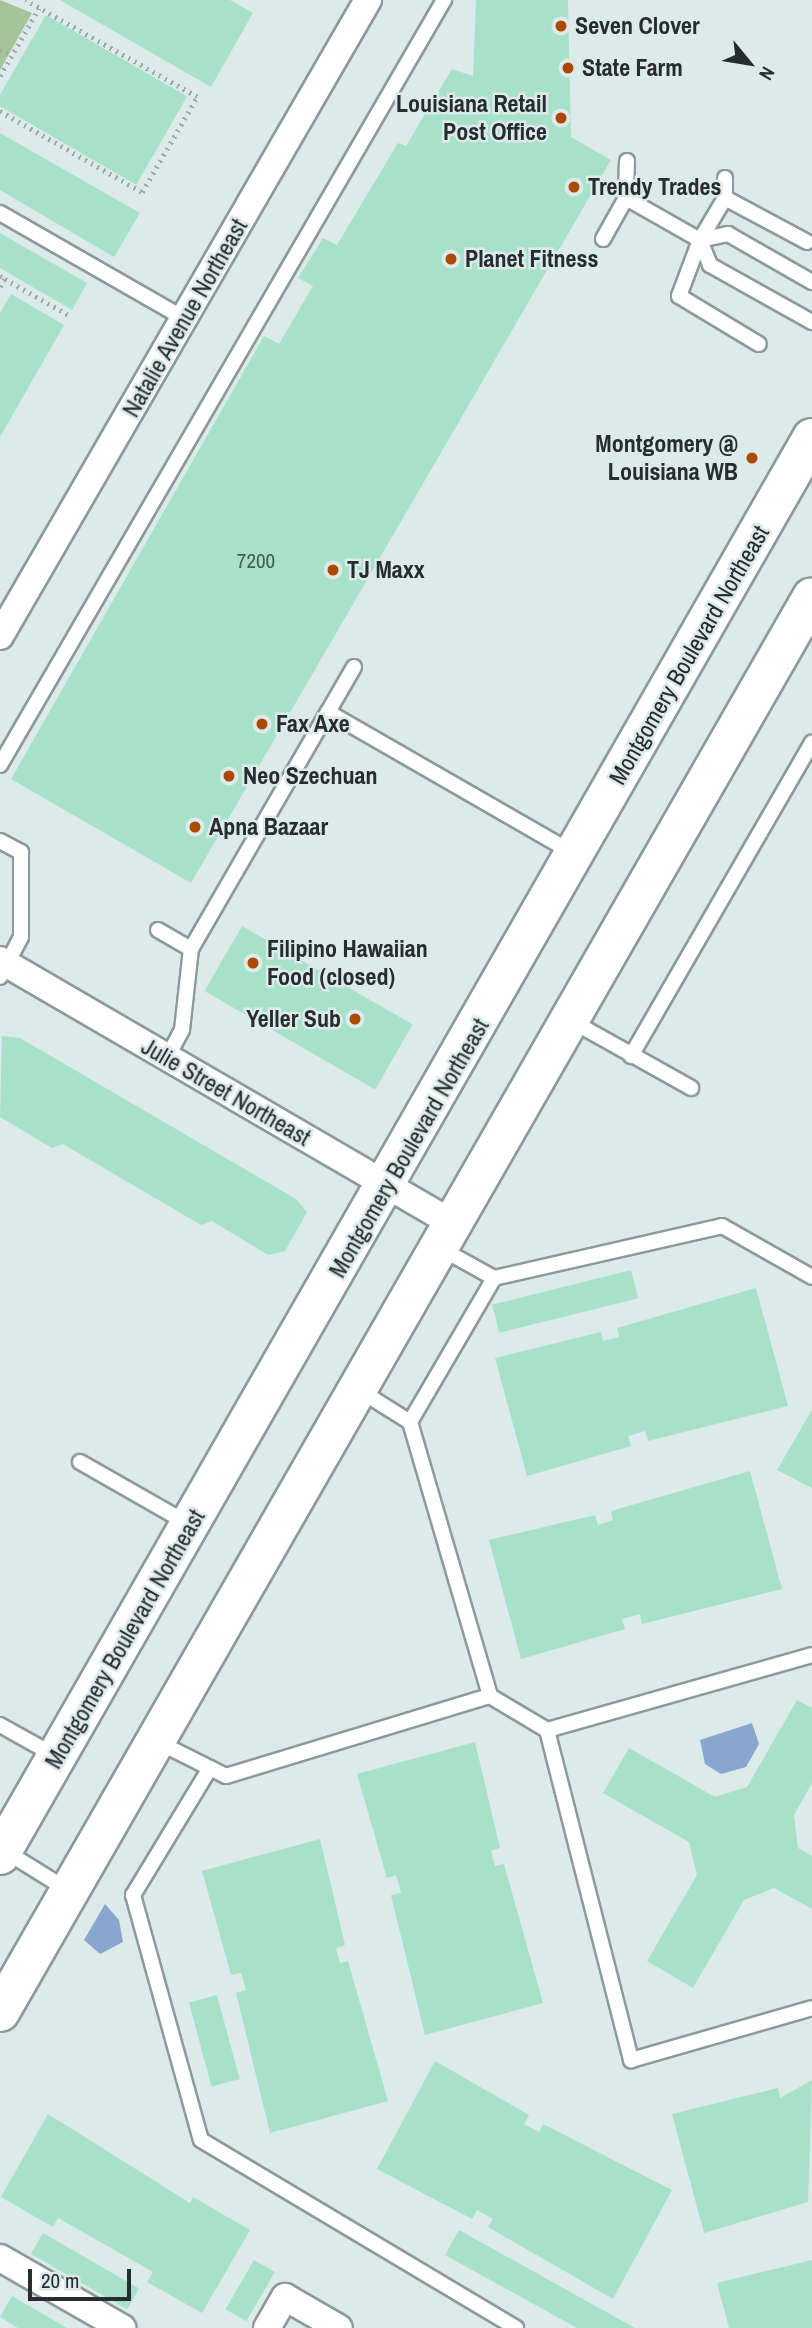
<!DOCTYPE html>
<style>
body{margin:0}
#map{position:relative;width:812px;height:2328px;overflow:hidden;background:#dceaea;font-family:"Archivo Narrow",sans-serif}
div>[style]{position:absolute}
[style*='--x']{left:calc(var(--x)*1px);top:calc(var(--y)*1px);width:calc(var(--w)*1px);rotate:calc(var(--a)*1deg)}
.green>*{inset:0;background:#a5c49a}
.water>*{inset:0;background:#89a6ce}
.building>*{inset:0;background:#a7e1c9;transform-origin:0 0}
.path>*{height:4.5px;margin-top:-2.25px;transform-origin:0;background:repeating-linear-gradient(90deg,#9faaaa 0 2px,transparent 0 7px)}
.roads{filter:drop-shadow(2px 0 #8d9a9a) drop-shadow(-2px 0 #8d9a9a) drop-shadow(0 2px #8d9a9a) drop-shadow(0 -2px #8d9a9a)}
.lane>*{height:14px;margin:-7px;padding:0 7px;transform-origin:7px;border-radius:7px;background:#fff}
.street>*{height:26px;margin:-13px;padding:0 13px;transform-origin:13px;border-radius:13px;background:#fff}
.primary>*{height:38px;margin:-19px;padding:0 19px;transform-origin:19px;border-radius:19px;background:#fff}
.dots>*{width:19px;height:19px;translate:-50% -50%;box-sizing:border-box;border:4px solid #dceaea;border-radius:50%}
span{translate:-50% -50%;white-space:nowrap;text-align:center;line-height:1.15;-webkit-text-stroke:5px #dceaea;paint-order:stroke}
.number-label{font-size:21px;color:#475a54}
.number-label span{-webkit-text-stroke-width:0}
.poi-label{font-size:24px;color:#272d2d;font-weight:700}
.left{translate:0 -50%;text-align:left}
.right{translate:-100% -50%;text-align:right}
.street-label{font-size:24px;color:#272d2d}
.north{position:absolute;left:714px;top:28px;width:70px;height:70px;-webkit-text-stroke:5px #dceaea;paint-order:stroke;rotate:120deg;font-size:19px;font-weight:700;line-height:28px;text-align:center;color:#272d2d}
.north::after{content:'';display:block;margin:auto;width:24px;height:32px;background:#272d2d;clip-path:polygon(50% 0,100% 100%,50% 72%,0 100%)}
.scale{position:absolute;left:28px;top:2269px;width:103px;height:32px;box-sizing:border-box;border:4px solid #272d2d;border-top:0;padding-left:9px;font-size:21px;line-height:24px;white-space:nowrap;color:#272d2d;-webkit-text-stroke:5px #dceaea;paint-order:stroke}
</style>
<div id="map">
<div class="green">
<div style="clip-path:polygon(0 0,32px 13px,0 70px)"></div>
</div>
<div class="water">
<div style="clip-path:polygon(752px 1723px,759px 1744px,746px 1767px,721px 1774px,705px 1764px,700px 1740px)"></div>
<div style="clip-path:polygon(105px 1904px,119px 1920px,123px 1942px,100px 1954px,84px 1940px)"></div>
</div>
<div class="building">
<div style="clip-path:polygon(60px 0,230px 0,253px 13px,211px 87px)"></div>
<div style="clip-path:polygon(476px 0,568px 0,571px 137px,611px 160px,191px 883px,11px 779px,264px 336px,279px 344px,313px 286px,298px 278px,323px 238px,337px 245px,398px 143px,406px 146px,452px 69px,473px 76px)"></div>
<div style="left:46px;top:15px;width:163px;height:102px;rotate:30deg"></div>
<div style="clip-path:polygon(0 133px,140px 213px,114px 257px,0 190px)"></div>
<div style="clip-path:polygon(0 233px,87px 283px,72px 310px,0 268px)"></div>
<div style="clip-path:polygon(11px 294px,64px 325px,0 437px,0 313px)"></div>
<div style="left:242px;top:926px;width:197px;height:75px;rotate:30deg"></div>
<div style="clip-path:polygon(2px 1036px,20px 1038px,296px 1199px,307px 1212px,285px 1251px,268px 1255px,212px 1221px,201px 1225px,63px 1144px,52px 1148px,0 1117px)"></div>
<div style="left:631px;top:1270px;width:29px;height:143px;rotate:76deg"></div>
<div style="clip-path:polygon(756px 1288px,788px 1406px,648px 1441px,645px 1431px,628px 1436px,631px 1446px,527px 1476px,495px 1358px,601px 1332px,603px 1341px,619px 1337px,617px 1328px)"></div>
<div style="clip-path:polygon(812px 1410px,812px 1488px,777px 1470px)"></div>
<div style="clip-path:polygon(750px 1471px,782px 1589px,642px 1624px,640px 1614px,622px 1619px,625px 1629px,521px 1659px,489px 1540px,595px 1515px,598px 1525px,613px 1520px,611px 1511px)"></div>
<div style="clip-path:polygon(797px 1700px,812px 1708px,812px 1783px,794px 1815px,798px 1848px,812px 1856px,812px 1909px,774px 1888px,744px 1900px,693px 1988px,647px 1961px,697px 1875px,689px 1842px,603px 1793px,629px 1748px,715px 1797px,747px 1787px)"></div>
<div style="clip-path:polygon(475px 1742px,500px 1848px,491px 1851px,495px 1866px,504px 1864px,543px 2003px,425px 2035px,391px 1895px,401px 1893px,396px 1875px,387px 1878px,357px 1774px)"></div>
<div style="clip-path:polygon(320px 1839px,345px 1945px,336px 1948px,340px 1963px,348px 1961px,388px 2101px,270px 2133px,236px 1993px,246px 1990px,241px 1973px,231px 1975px,202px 1871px)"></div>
<div style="left:217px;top:1995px;width:87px;height:29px;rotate:75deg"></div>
<div style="clip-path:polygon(435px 2061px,529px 2115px,524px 2124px,539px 2132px,543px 2124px,672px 2190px,613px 2299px,488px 2227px,493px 2219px,477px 2210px,472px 2219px,377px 2169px)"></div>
<div style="clip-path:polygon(812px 2080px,808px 2202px,704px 2233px,672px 2114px,778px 2088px,780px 2098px)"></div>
<div style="clip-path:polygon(48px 2114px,190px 2203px,193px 2197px,250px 2230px,202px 2313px,147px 2282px,153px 2272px,58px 2218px,53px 2227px,1px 2197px)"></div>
<div style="clip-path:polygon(459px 2230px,635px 2328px,577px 2328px,445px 2255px)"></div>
<div style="left:43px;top:2233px;width:111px;height:24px;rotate:30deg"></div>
<div style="left:254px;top:2260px;width:24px;height:57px;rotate:30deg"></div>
<div style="clip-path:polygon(812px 2260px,812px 2328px,729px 2328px,717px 2283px)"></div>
<div style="clip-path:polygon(12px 2296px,67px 2328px,18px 2328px,0 2317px)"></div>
</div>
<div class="path">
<div style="--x:0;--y:50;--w:13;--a:18"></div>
<div style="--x:0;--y:76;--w:78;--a:-60.2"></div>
<div style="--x:0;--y:111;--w:163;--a:29.7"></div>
<div style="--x:142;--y:192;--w:110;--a:-59.9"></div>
<div style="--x:197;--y:97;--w:197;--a:-150.6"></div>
<div style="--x:0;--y:276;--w:6;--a:31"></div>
<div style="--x:5;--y:279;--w:10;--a:119"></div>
<div style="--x:5;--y:279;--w:73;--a:29.4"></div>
</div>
<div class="roads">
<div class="lane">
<div style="--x:627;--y:161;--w:37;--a:92"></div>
<div style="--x:626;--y:198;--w:85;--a:29.6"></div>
<div style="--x:700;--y:240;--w:49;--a:-59.2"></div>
<div style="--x:725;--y:198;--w:20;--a:-90"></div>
<div style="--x:725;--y:198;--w:93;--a:28.2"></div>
<div style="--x:0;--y:213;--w:213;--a:29.8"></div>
<div style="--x:603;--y:239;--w:47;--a:-60.7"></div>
<div style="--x:700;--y:240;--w:60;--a:110.6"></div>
<div style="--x:679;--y:296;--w:93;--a:31"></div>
<div style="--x:700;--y:240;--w:27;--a:68"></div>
<div style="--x:710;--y:265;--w:117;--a:29.2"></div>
<div style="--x:700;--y:240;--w:29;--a:-12"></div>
<div style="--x:728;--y:234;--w:97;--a:29.7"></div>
<div style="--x:354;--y:667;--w:52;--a:120"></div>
<div style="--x:328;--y:712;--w:283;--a:29.9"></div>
<div style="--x:0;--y:765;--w:885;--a:-59.87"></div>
<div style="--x:0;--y:841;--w:24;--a:28"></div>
<div style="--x:21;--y:852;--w:85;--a:90"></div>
<div style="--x:21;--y:937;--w:45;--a:117.7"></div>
<div style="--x:158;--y:930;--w:38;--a:30"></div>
<div style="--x:570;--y:1020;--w:139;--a:29.3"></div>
<div style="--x:631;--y:1056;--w:362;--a:-60"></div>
<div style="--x:167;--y:1058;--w:32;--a:-62"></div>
<div style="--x:182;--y:1030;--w:81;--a:-83.7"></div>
<div style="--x:191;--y:949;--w:274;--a:-60"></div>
<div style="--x:440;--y:1248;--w:62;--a:29.1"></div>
<div style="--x:494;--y:1278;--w:234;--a:-12.8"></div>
<div style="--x:722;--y:1226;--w:103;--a:29.5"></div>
<div style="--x:359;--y:1390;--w:60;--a:32.1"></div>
<div style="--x:410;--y:1422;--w:285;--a:73.7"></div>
<div style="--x:490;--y:1696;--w:66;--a:30.8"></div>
<div style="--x:547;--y:1730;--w:341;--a:75.7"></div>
<div style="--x:631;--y:2060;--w:188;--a:-16"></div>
<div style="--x:410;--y:1422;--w:167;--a:-59.7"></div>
<div style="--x:80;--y:1462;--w:123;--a:29.7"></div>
<div style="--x:0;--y:1725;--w:64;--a:29"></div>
<div style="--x:547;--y:1730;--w:275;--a:-15.8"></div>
<div style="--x:158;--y:1742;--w:76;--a:26.6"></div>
<div style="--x:226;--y:1776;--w:276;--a:-16.9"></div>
<div style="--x:210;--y:1768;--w:149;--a:121.2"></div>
<div style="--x:133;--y:1895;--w:254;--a:74.5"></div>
<div style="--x:201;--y:2140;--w:367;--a:30.8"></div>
<div style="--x:5;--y:1851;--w:74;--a:31.8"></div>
</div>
<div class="street">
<div style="--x:0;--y:636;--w:735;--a:-59.95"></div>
<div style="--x:0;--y:960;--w:523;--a:30.19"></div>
<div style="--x:0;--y:2258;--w:141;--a:29.8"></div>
<div style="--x:267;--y:2328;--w:36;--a:-60"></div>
<div style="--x:285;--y:2297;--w:62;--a:29.9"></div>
</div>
<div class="primary">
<div style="--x:0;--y:1855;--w:1633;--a:-60.19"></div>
<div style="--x:0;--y:2012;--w:1631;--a:-60.15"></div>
</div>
</div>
<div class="dots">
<div style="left:561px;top:26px;background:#aa4a00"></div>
<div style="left:568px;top:68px;background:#aa4a00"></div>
<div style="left:561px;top:118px;background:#aa4a00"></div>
<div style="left:574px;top:187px;background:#aa4a00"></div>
<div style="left:451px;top:259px;background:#aa4a00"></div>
<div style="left:752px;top:458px;background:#aa4a00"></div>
<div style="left:333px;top:570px;background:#aa4a00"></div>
<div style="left:262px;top:724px;background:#aa4a00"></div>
<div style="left:229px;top:776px;background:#aa4a00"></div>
<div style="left:195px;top:827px;background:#aa4a00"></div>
<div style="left:253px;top:963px;background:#aa4a00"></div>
<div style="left:355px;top:1019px;background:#aa4a00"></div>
</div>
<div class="number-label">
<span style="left:256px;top:561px">7200</span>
</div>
<div class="poi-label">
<span class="left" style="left:575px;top:26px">Seven Clover</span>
<span class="left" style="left:582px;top:68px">State Farm</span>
<span class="right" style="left:547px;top:118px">Louisiana Retail<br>Post Office</span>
<span class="left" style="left:588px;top:187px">Trendy Trades</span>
<span class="left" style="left:465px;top:259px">Planet Fitness</span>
<span class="right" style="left:738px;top:458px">Montgomery @<br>Louisiana WB</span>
<span class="left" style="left:347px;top:570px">TJ Maxx</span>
<span class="left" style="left:276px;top:724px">Fax Axe</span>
<span class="left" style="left:243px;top:776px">Neo Szechuan</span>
<span class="left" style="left:209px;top:827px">Apna Bazaar</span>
<span class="left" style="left:267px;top:963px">Filipino Hawaiian<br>Food (closed)</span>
<span class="right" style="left:341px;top:1019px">Yeller Sub</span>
</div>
<div class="street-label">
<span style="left:185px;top:318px;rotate:-60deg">Natalie Avenue Northeast</span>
<span style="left:689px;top:655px;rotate:-60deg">Montgomery Boulevard Northeast</span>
<span style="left:226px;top:1092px;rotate:30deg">Julie Street Northeast</span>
<span style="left:409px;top:1148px;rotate:-60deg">Montgomery Boulevard Northeast</span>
<span style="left:125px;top:1639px;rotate:-60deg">Montgomery Boulevard Northeast</span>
</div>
<div class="north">N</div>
<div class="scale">20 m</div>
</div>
